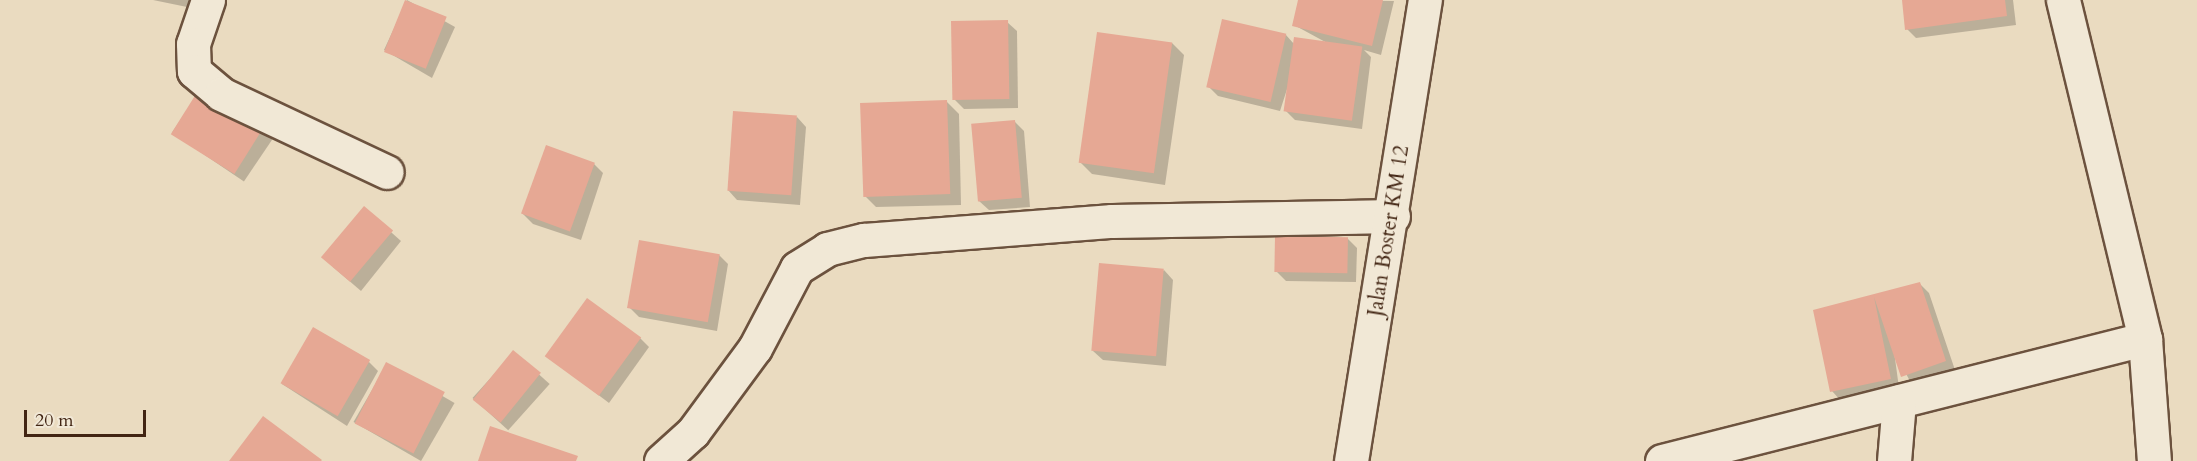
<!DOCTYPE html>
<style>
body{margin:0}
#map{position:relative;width:2197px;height:461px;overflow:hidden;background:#eadbc0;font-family:Cardo,serif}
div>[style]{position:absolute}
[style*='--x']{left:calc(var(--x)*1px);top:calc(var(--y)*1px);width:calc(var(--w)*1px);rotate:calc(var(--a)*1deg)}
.shadow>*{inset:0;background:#0003;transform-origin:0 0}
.building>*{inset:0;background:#e6a894;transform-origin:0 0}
.roads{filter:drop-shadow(2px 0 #6c523e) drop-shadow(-2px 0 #6c523e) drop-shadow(0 2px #6c523e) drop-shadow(0 -2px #6c523e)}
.minor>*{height:33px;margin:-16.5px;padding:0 16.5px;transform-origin:16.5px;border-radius:16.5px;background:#f1e8d6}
span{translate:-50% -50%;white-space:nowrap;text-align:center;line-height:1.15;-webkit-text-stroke:4.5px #f1e8d6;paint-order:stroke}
.street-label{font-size:21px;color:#422513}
.scale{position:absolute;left:24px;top:410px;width:122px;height:27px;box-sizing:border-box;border:3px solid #422513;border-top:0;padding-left:8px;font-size:18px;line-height:21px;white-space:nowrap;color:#422513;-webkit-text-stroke:4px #f1e8d6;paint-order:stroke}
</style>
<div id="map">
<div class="shadow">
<div style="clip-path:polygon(153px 0,189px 0,187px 7px)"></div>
<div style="clip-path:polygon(407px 0,455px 27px,432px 78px,384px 50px)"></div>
<div style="clip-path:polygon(1300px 0,1394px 1px,1381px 55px,1364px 50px,1371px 57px,1362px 129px,1295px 120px,1285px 110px,1289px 83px,1280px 111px,1218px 96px,1209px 87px,1223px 21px,1286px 35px,1294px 44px,1329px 44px,1294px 25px)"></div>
<div style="clip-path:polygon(1903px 0,2013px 0,2016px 25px,1916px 38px,1907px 29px)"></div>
<div style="clip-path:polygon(1007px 22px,1017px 31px,1018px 108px,964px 109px,955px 100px)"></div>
<div style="clip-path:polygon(1172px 43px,1184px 55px,1165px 185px,1092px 174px,1080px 162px)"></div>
<div style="left:202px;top:88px;width:87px;height:54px;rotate:34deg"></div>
<div style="clip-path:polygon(947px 102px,959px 114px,961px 205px,876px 207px,864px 195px)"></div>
<div style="clip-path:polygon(797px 117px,806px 127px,800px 205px,737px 200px,728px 190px)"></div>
<div style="clip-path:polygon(1014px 121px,1024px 131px,1030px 207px,989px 210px,979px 201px)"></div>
<div style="clip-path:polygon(594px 164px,603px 173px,581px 240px,533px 224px,523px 214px)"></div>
<div style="clip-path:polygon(364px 208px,401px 241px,361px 291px,333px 267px)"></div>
<div style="clip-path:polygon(1347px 238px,1357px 248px,1356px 282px,1286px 281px,1277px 272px)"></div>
<div style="clip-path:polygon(719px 255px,728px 264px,717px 331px,639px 317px,630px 308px)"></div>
<div style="clip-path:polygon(1164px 270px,1173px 280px,1166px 366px,1103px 360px,1093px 351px)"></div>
<div style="clip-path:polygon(1919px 283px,1929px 293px,1955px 370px,1912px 385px,1894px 351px,1899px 388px,1841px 401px,1832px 391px,1815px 311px)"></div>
<div style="clip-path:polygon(640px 338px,649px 347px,609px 403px,547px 356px)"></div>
<div style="left:514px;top:352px;width:48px;height:62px;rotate:42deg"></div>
<div style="clip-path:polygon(369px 362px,378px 371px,347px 426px,282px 384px)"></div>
<div style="left:387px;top:364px;width:78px;height:67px;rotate:30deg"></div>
</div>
<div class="building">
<div style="left:405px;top:0;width:45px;height:56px;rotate:22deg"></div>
<div style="clip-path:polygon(1298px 0,1383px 0,1372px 46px,1292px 26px)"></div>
<div style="clip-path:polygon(1902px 0,2005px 0,2007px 16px,1905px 30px)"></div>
<div style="left:1222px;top:19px;width:66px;height:70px;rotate:13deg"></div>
<div style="left:1008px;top:20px;width:79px;height:57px;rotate:89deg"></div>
<div style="left:1097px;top:32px;width:76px;height:132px;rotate:8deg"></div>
<div style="left:1294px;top:37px;width:69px;height:75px;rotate:8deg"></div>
<div style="left:201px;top:86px;width:75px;height:57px;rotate:32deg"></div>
<div style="left:947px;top:100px;width:94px;height:87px;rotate:88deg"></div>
<div style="left:733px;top:111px;width:64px;height:80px;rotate:4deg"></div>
<div style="left:1015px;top:120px;width:78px;height:44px;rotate:85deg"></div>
<div style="left:546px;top:145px;width:52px;height:73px;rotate:20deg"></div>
<div style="left:364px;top:206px;width:38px;height:67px;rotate:40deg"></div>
<div style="left:1275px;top:236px;width:73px;height:36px;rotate:1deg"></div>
<div style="left:639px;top:240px;width:82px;height:69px;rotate:10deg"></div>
<div style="left:1099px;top:263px;width:65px;height:88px;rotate:5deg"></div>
<div style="clip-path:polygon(1920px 282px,1946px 361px,1901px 377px,1874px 297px,1891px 379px,1830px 392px,1813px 310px)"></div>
<div style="left:587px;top:298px;width:67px;height:72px;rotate:36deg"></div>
<div style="left:313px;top:327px;width:66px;height:65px;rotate:30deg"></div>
<div style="left:513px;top:350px;width:36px;height:64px;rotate:39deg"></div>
<div style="left:386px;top:362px;width:66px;height:69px;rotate:27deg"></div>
<div style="clip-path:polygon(263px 416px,322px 460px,321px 461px,229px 461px)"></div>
<div style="clip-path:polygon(490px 426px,578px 456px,576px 461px,478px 461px)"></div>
</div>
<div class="roads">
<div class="minor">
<div style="--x:208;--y:0;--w:46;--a:108.8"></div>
<div style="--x:193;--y:44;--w:27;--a:88"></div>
<div style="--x:194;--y:71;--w:35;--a:40"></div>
<div style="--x:221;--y:94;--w:183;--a:25.2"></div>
<div style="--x:2063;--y:0;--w:349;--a:76.4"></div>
<div style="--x:2145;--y:339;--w:122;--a:85.8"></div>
<div style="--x:661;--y:461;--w:43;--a:-42.2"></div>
<div style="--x:693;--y:432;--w:104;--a:-53.6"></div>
<div style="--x:755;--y:348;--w:90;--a:-62.3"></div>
<div style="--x:797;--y:268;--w:36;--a:-32"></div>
<div style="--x:827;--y:249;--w:38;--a:-14"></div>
<div style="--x:864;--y:240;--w:249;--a:-4.4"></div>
<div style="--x:1112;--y:221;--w:281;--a:-1"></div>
<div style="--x:1351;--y:461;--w:467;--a:-80.9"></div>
<div style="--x:1662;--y:461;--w:498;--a:-14.2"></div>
<div style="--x:1894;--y:461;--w:60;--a:-85.2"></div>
</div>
</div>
<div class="street-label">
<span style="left:1389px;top:231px;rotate:-81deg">Jalan Boster KM 12</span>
</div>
<div class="scale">20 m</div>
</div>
